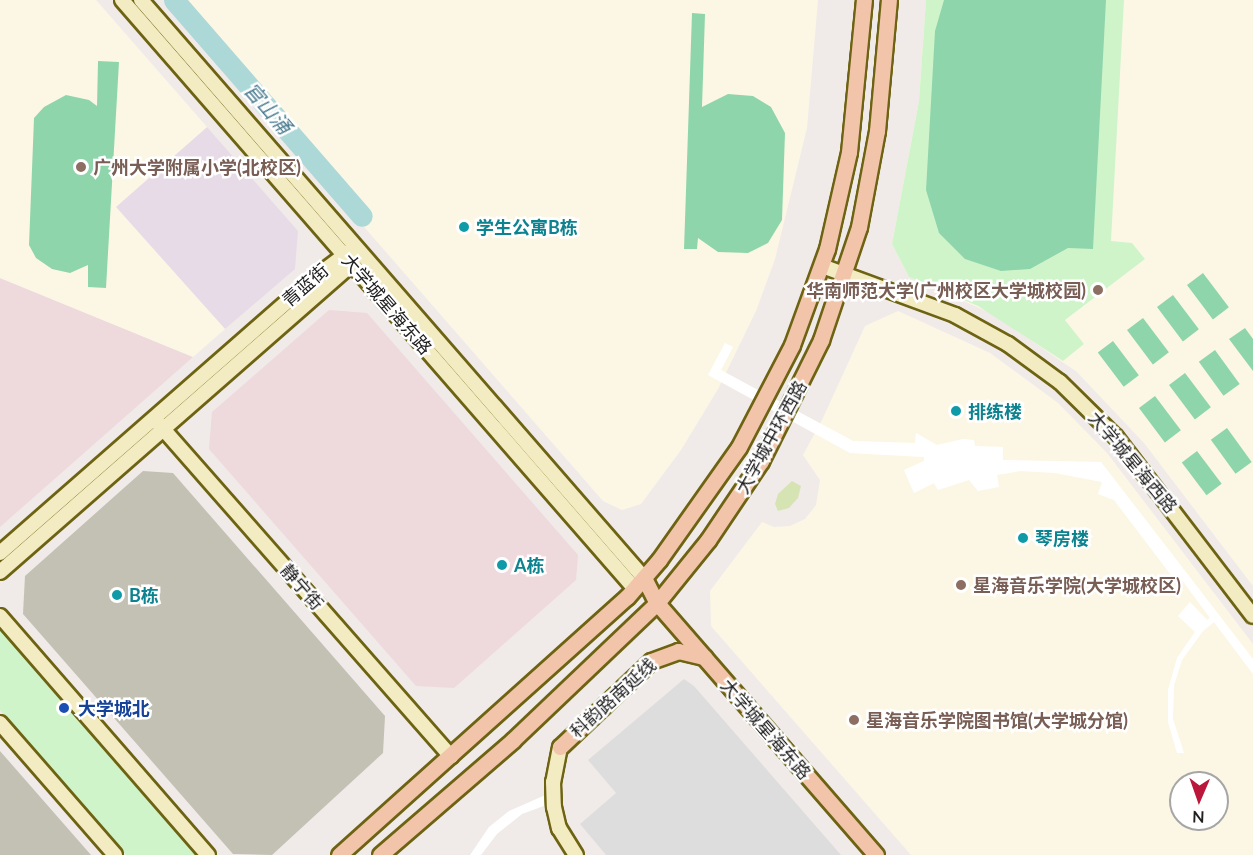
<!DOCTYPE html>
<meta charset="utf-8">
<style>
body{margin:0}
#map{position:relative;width:1253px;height:855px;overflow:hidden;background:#f0ebe8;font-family:Lato,"Noto Sans SC",sans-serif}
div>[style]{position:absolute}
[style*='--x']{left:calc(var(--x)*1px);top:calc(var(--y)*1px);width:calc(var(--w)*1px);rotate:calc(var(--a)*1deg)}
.residential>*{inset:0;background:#dedddd}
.commercial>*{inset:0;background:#eed9dd}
.industrial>*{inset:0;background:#e7dbe8}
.education>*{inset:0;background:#fcf7e5}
.construction>*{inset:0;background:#c3c0b4}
.grass>*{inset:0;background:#d6e4b4}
.park>*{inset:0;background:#d0f4ca}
.pitch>*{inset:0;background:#8fd5ab;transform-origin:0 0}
.pier>*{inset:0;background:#fff}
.river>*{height:21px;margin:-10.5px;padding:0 10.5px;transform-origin:10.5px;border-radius:10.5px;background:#add8d8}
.roads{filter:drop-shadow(2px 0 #6d6312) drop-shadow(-2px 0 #6d6312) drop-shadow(0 2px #6d6312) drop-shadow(0 -2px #6d6312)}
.secondary>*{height:14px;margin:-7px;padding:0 7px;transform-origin:7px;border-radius:7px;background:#f3ebc2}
.primary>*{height:15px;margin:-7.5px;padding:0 7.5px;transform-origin:7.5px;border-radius:7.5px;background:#f2c4aa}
.dots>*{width:16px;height:16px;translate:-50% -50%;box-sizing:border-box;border:3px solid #fff;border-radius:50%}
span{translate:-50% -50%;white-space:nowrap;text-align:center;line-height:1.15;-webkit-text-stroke:5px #fff;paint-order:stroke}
.education-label{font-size:18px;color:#785e54;font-weight:700}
.left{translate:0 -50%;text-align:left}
.right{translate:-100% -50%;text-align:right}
.culture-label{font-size:18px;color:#0d838f;font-weight:700}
.street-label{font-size:18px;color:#202020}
.transit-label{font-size:18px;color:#164399;font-weight:700}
.water-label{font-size:20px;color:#4c7c90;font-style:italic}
.north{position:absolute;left:1169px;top:771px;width:60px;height:60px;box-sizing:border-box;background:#fff;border:2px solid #a6a6a6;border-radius:50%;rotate:182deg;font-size:16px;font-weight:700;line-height:24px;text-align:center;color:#202020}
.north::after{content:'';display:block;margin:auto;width:21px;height:27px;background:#ba173a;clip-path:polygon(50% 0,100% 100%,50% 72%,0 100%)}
</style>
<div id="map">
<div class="residential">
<div style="clip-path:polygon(684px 679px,694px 686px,841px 855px,606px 855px,580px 824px,616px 793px,588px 760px)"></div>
</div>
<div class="commercial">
<div style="clip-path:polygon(0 278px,193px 357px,0 527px)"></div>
<div style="clip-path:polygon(329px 310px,367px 313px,578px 555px,576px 580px,454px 688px,416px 686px,209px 449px,212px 412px)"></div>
</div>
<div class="industrial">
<div style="clip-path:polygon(207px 127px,298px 231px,295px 269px,225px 329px,115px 207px)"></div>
</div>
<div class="education">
<div style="clip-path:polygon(0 0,96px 0,207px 127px,116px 207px,225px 329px,193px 357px,0 278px)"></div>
<div style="clip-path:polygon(181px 0,818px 0,807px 128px,775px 259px,756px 311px,718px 389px,681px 450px,641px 504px,622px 510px,603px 501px,359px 221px,367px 213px)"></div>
<div style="clip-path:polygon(926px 0,1253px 0,1253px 586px,1144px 443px,1077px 372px,993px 314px,909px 277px,892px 244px,919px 101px)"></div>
<div style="clip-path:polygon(evenodd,898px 311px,990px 353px,1058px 403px,1107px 453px,1253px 644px,1253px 855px,911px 855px,711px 626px,710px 591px,762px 522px,774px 527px,790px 526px,805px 519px,816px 505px,820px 480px,803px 455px,823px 418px,865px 326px,898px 311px,1181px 783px,1217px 783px,1217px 819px,1181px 819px,1181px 783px)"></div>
</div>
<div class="construction">
<div style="clip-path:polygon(143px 471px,173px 473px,385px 716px,383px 753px,272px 855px,233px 854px,23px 614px,25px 576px)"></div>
<div style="clip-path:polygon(0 751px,91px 855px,0 855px)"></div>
</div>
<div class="grass">
<div style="clip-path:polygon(792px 481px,801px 486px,798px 498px,789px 508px,778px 511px,775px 504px,778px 494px)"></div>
</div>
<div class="park">
<div style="clip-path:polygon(926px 0,1124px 0,1111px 241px,1132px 243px,1145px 259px,1065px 320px,1084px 344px,1063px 361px,978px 306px,909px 277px,892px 244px,919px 101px)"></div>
<div style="clip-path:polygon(0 628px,197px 855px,126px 855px,0 710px)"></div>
</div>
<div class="pitch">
<div style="clip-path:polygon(944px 0,1106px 0,1093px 249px,1068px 248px,1030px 269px,1001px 271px,965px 259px,939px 233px,926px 190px,935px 31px)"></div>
<div style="clip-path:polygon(692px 13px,705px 14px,702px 107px,728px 94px,753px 96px,771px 107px,785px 133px,782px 220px,768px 243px,748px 253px,718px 252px,698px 238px,697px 249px,684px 249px)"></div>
<div style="clip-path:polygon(98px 61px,119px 62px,106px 288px,88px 287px,88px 265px,70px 273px,52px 269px,36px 258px,29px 245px,34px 118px,44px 107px,66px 95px,89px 100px,97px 106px)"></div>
<div style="left:1203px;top:273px;width:43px;height:20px;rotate:53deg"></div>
<div style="left:1173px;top:295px;width:43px;height:20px;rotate:53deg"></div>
<div style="left:1143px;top:318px;width:43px;height:20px;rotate:53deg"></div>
<div style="clip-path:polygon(1245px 328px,1253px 339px,1253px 371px,1229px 339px)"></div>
<div style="left:1113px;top:341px;width:43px;height:19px;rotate:53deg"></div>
<div style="left:1215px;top:350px;width:42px;height:20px;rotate:54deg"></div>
<div style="left:1185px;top:373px;width:43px;height:20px;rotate:53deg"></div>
<div style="left:1155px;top:396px;width:43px;height:20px;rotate:53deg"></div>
<div style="left:1227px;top:428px;width:42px;height:20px;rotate:54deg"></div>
<div style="left:1197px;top:451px;width:41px;height:19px;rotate:53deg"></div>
</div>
<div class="pier">
<div style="clip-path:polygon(725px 343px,733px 347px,721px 370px,853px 441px,915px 443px,916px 433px,937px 445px,963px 439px,974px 440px,975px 446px,1003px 447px,1003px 460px,1101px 462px,1253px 659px,1253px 674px,1214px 622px,1203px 631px,1182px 660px,1174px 685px,1173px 719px,1184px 753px,1177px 753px,1168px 722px,1168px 690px,1177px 658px,1195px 632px,1178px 616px,1190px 602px,1207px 620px,1210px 618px,1179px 576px,1174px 579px,1114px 500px,1098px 494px,1102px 482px,1055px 473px,1021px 471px,997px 475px,999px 487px,978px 491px,969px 480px,938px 490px,934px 483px,914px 493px,904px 470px,924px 461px,924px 457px,850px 453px,708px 375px)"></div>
<div style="clip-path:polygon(550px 793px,552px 803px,522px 814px,497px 834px,481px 855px,470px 855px,489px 827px,509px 811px)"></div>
</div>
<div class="river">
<div style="--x:174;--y:0;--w:286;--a:49"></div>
</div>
<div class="roads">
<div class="secondary">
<div style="--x:122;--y:0;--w:781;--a:48.95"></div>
<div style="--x:141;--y:0;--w:766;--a:48.97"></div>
<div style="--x:822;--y:266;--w:142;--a:20.2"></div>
<div style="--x:955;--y:315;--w:60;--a:28.7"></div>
<div style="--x:1008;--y:344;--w:64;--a:36.2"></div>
<div style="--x:1060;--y:382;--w:78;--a:44.5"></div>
<div style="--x:1116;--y:437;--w:225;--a:52.6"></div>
<div style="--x:158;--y:423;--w:444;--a:48.7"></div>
<div style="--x:0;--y:553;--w:417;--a:-41.2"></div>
<div style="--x:314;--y:278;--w:45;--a:-36.9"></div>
<div style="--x:0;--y:572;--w:468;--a:-41.2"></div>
<div style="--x:352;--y:264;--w:9;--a:-69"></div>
<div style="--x:0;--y:616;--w:317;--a:49"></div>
<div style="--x:0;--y:723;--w:175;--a:48.9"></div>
<div style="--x:560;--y:747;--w:36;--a:101"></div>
<div style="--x:553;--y:782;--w:25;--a:88"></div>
<div style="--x:554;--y:807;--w:22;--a:77"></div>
<div style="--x:559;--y:828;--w:32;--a:58"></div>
</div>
<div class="primary">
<div style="--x:644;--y:578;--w:28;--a:63"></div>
<div style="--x:657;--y:603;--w:334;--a:49"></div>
<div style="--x:560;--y:747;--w:125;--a:-43.4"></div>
<div style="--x:651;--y:661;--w:29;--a:-20"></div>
<div style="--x:678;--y:651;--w:27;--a:13"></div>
<div style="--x:339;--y:855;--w:387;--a:-41.9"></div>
<div style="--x:627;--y:597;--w:49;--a:-49.1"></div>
<div style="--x:659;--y:560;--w:138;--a:-54.7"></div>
<div style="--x:739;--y:447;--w:115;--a:-62.5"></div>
<div style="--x:792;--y:345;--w:102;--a:-70"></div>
<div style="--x:827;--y:249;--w:99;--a:-77.2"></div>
<div style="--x:849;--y:152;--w:153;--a:-84.4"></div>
<div style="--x:380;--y:855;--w:176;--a:-40.8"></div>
<div style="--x:513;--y:740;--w:199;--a:-43.6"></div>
<div style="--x:657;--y:603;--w:81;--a:-51"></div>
<div style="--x:708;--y:540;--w:95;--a:-56.1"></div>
<div style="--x:761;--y:461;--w:135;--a:-63.6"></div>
<div style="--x:821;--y:340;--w:119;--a:-71.4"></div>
<div style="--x:859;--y:227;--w:98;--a:-79.4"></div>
<div style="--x:877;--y:131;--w:132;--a:-84.8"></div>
</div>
</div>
<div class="dots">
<div style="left:81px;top:167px;background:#8d6e63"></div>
<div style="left:464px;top:227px;background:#0f9aa8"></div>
<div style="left:1098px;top:290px;background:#8d6e63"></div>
<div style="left:956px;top:411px;background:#0f9aa8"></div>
<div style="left:1023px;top:538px;background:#0f9aa8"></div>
<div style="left:502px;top:565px;background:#0f9aa8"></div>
<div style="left:961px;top:585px;background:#8d6e63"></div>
<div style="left:117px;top:595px;background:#0f9aa8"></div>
<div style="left:64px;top:708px;background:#1a4fb4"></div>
<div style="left:854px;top:720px;background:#8d6e63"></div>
</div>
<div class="education-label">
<span class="left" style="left:93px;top:167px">广州大学附属小学(北校区)</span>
<span class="right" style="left:1086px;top:290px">华南师范大学(广州校区大学城校园)</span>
<span class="left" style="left:973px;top:585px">星海音乐学院(大学城校区)</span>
<span class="left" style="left:866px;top:720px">星海音乐学院图书馆(大学城分馆)</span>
</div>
<div class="culture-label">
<span class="left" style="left:476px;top:227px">学生公寓B栋</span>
<span class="left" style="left:968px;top:411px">排练楼</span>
<span class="left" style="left:1035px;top:538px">琴房楼</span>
<span class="left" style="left:514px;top:565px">A栋</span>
<span class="left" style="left:129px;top:595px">B栋</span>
</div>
<div class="street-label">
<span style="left:305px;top:285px;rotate:-41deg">青蓝街</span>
<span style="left:387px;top:304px;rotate:49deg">大学城星海东路</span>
<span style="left:771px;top:437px;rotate:-61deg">大学城中环西路</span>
<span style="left:1133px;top:462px;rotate:50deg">大学城星海西路</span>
<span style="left:302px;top:587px;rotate:49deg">静宁街</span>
<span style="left:613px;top:698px;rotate:-42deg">科韵路南延线</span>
<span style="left:766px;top:729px;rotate:49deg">大学城星海东路</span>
</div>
<div class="transit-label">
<span class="left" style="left:78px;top:708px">大学城北</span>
</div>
<div class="water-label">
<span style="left:268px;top:108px;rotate:49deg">官山涌</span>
</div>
<div class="north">N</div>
</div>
